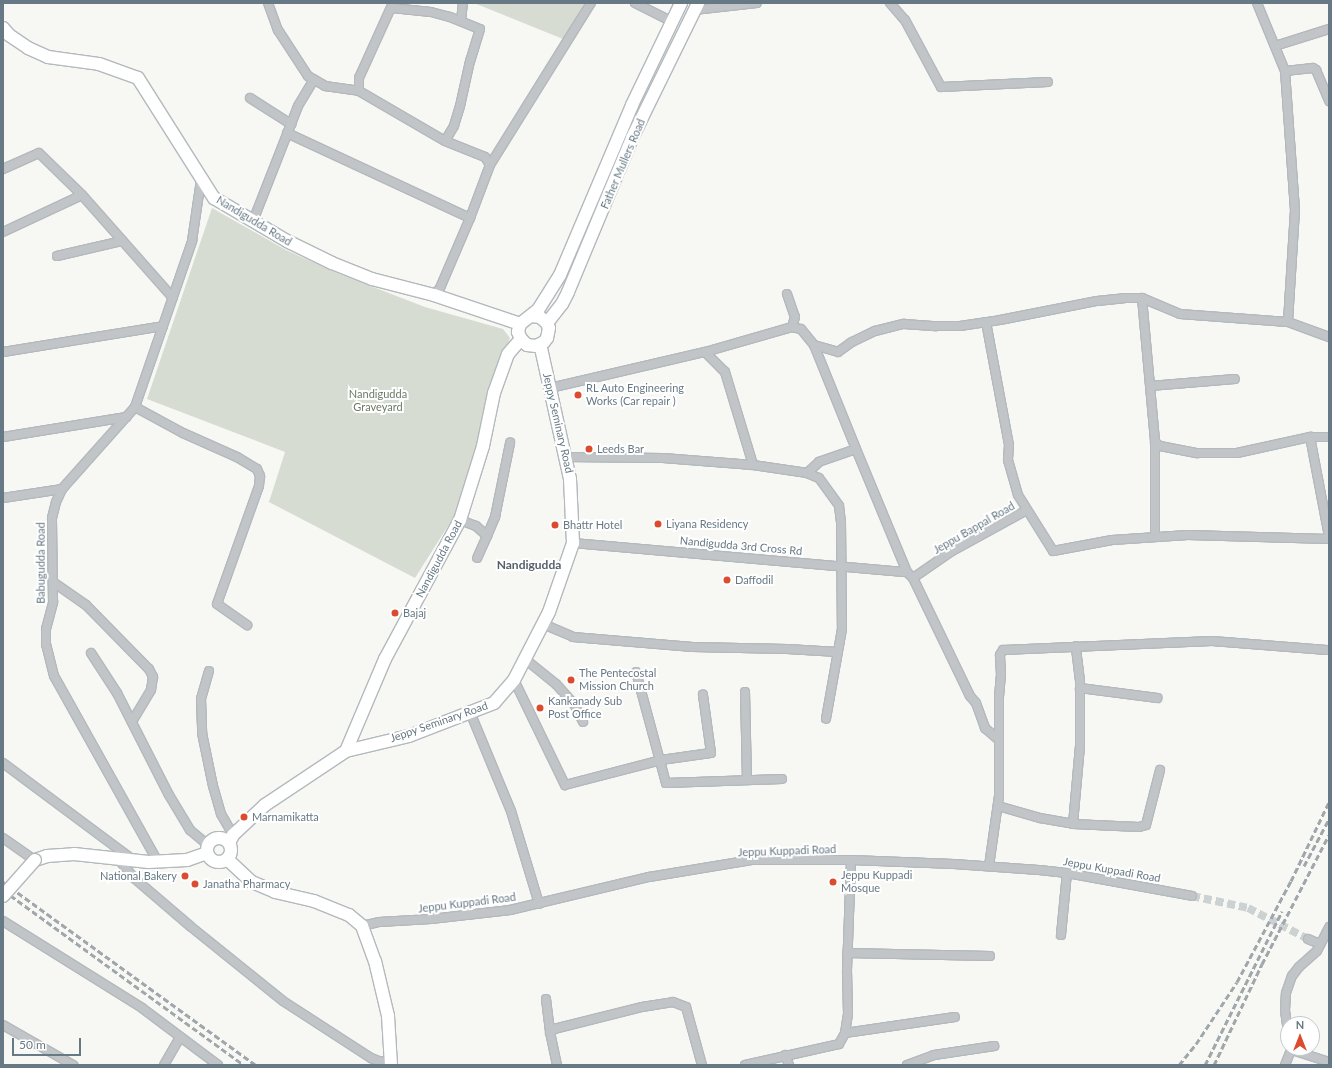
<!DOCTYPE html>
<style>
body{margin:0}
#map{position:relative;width:1332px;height:1068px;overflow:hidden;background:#f7f7f4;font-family:Lato,sans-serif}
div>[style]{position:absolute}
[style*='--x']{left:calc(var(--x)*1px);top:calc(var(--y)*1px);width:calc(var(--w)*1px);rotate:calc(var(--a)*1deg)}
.green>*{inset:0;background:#d7dcd3}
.street-tunnel>*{height:8px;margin-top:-4px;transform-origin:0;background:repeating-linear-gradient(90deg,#ccd1d2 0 8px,transparent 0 12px)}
.roads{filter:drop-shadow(1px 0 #b3b9bd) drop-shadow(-1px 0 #b3b9bd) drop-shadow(0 1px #b3b9bd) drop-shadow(0 -1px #b3b9bd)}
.street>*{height:8px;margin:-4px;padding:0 4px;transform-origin:4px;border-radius:4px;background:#c1c5c8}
.secondary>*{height:12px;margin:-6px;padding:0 6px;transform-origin:6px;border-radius:6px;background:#fff}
.secondary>.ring{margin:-6px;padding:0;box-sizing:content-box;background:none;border:12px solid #fff;border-radius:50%}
.rail>*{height:3px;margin-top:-1.5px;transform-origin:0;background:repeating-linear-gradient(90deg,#a0a7ac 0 6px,transparent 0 9px)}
.bridges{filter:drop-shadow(1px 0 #b3b9bd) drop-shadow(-1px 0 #b3b9bd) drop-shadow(0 1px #b3b9bd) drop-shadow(0 -1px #b3b9bd)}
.secondary-bridge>*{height:12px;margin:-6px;padding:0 6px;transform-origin:6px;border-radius:6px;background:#fff}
.dots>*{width:11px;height:11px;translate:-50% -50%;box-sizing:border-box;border:2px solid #fff;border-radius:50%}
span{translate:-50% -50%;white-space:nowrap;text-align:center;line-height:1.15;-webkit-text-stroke:4px #fff;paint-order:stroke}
.street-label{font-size:11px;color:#677984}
.poi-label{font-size:11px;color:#677984}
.left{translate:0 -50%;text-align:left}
.right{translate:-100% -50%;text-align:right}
.park-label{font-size:11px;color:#6b7b66}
.neighbourhood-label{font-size:12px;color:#556269;font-weight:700}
.frame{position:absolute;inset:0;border:4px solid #677984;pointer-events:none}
.north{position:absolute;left:1280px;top:1016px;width:40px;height:40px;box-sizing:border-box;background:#fff;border:1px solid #c2c9ce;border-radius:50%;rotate:0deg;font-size:11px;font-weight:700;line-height:16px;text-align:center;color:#677984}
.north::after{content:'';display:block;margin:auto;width:14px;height:18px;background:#dd4b2e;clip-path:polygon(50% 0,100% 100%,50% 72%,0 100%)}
.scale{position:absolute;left:12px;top:1038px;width:69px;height:18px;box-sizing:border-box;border:2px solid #677984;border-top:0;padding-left:5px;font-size:12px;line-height:14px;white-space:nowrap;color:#677984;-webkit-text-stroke:3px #fff;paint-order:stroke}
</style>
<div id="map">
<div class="green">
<div style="clip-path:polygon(474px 3px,584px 3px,563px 39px)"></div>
<div style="clip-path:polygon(212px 208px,286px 250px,337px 273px,425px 307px,503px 329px,510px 338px,486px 400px,479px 441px,458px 510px,415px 578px,269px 502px,285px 452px,147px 399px)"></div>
</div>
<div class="street-tunnel">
<div style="--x:1192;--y:896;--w:57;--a:12.1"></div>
<div style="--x:1248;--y:908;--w:68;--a:27.3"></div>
</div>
<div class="roads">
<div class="street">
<div style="--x:268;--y:3;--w:29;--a:70"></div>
<div style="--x:278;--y:30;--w:55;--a:56.9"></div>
<div style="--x:308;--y:76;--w:20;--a:30"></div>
<div style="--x:325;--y:86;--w:34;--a:8"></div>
<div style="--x:393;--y:3;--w:82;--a:114.4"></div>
<div style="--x:359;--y:78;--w:13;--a:90"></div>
<div style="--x:359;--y:91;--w:99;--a:30.2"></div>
<div style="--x:445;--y:141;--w:43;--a:21.8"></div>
<div style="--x:485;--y:157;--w:9;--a:58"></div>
<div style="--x:490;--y:165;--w:57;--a:110.7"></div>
<div style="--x:470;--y:218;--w:76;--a:113.2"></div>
<div style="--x:440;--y:288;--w:9;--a:131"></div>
<div style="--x:635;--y:3;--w:42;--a:26.6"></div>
<div style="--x:890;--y:3;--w:23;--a:49"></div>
<div style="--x:905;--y:20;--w:76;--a:61.8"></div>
<div style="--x:941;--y:87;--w:107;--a:-2.7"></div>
<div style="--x:1257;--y:3;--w:74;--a:67.6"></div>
<div style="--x:1285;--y:71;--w:139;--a:85.9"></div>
<div style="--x:1295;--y:210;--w:112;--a:93.6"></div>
<div style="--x:392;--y:8;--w:39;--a:6"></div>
<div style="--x:431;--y:12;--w:20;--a:15"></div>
<div style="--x:450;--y:17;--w:32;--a:22"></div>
<div style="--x:480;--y:29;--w:34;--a:107"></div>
<div style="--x:470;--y:61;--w:46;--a:102.5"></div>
<div style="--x:460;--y:106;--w:21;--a:107"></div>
<div style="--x:454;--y:126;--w:17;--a:121"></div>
<div style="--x:694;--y:10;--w:63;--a:-6.3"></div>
<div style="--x:461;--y:21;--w:18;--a:-84"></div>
<div style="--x:1275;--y:46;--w:57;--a:-17.5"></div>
<div style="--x:1285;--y:71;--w:28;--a:-6"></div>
<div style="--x:1313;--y:68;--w:4;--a:34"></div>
<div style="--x:1316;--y:70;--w:34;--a:67"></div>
<div style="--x:250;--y:98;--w:49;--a:32.4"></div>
<div style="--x:287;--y:133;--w:202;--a:24.9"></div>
<div style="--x:490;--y:165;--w:191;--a:-58.1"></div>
<div style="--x:3;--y:169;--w:39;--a:-24"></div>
<div style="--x:39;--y:153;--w:60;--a:44.3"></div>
<div style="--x:82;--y:195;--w:137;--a:48.5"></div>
<div style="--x:253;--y:221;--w:123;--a:-68.6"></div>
<div style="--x:298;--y:106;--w:31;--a:-59"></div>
<div style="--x:3;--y:232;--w:87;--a:-25.1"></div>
<div style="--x:57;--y:256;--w:67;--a:-13"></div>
<div style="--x:787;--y:294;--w:24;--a:71"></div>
<div style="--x:795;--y:317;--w:10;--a:107"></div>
<div style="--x:1142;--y:298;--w:145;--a:84.8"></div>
<div style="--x:1155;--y:442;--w:6;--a:39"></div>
<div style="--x:1160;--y:446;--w:38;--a:11"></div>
<div style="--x:1197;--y:453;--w:40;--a:0"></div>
<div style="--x:1237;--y:453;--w:75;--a:-12.4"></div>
<div style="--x:1310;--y:437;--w:19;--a:0"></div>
<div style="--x:986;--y:322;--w:125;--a:79.4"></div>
<div style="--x:1009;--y:445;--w:15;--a:94"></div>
<div style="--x:1008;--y:460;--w:36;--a:74"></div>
<div style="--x:1018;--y:495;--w:66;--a:58"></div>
<div style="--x:1053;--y:551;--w:60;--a:-10.6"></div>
<div style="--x:1112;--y:540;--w:76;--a:-3.8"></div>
<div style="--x:1188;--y:535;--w:141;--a:1.6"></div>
<div style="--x:814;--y:345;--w:25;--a:16"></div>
<div style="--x:838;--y:352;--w:17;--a:-36"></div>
<div style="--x:852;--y:342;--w:25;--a:-26"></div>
<div style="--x:875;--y:331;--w:30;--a:-14"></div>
<div style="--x:904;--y:324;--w:32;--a:4"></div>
<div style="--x:936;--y:326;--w:24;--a:0"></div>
<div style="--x:960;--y:326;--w:40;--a:-8.5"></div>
<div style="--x:1000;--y:320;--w:99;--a:-11.1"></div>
<div style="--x:1097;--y:301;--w:27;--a:-6"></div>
<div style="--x:1124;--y:298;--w:18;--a:0"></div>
<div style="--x:1142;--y:298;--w:41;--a:22.8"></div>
<div style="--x:1180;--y:314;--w:108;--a:4.2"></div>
<div style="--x:1288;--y:322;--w:44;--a:20.1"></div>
<div style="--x:3;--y:352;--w:162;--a:-9.2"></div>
<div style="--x:705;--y:352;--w:28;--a:45"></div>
<div style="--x:725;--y:372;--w:97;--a:73.2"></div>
<div style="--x:1150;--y:386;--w:85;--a:-4.7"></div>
<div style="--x:550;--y:388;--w:159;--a:-13.1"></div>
<div style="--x:705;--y:352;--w:91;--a:-16"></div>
<div style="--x:792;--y:327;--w:9;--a:13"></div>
<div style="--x:801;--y:329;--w:21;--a:51"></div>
<div style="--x:814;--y:345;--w:112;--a:68"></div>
<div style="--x:856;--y:449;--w:39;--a:161"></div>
<div style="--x:819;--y:462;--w:16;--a:137"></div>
<div style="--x:135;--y:407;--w:55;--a:28.4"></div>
<div style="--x:183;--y:433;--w:59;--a:24"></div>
<div style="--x:237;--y:457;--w:23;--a:31"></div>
<div style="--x:257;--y:469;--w:8;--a:67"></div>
<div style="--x:260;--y:476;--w:10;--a:96"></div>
<div style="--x:259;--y:486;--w:125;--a:109.6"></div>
<div style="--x:217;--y:604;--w:37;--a:35"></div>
<div style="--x:3;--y:437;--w:125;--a:-9.2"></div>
<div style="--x:1310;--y:437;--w:102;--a:79.2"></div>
<div style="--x:1155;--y:442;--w:95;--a:90"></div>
<div style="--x:856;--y:449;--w:133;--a:67.5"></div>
<div style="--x:907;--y:572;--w:8;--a:45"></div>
<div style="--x:913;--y:578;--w:131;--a:64.2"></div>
<div style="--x:970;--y:696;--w:9;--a:49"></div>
<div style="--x:976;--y:703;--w:27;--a:70"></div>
<div style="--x:985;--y:728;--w:18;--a:41"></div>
<div style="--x:566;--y:457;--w:97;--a:0.6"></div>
<div style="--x:663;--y:458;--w:90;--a:4.4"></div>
<div style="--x:753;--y:465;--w:55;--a:8.4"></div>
<div style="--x:807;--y:473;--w:13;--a:23"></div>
<div style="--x:819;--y:478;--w:34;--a:54"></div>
<div style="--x:839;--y:506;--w:16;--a:83"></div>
<div style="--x:841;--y:522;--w:107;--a:89.5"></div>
<div style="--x:842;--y:629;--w:91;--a:100.1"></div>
<div style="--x:3;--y:498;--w:60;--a:-8.7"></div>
<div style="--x:460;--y:520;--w:17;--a:21"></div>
<div style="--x:476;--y:526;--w:15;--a:42"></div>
<div style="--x:487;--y:536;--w:24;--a:114"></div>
<div style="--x:487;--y:536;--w:21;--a:-67"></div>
<div style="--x:495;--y:517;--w:76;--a:-78.5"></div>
<div style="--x:573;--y:543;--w:335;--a:5"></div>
<div style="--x:913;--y:578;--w:47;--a:-34.7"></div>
<div style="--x:952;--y:551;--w:85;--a:-28.7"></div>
<div style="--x:53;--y:582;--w:40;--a:34.9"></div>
<div style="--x:86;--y:605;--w:90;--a:45.5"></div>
<div style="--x:149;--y:669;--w:9;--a:63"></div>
<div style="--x:153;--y:677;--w:13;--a:99"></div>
<div style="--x:151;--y:690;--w:37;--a:121"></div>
<div style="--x:543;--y:624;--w:33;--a:23"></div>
<div style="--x:573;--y:637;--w:120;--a:4.8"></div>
<div style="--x:693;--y:647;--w:94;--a:1.2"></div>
<div style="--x:787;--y:649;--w:51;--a:3.4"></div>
<div style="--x:91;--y:653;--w:48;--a:57"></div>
<div style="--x:117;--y:693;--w:114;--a:63"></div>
<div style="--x:169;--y:795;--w:41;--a:59"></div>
<div style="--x:190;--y:830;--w:23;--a:40"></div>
<div style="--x:525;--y:659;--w:40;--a:39"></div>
<div style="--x:556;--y:684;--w:27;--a:48"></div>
<div style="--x:574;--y:704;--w:20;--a:63"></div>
<div style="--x:209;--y:671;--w:29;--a:106"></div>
<div style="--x:201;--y:699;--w:34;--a:88"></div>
<div style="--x:202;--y:733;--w:54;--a:78.3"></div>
<div style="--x:213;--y:786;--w:29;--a:74"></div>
<div style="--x:221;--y:814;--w:24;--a:60"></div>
<div style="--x:636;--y:672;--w:115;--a:74.9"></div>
<div style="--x:666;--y:783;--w:116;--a:-2"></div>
<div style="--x:514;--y:680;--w:117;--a:64.1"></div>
<div style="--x:565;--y:785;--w:99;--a:-14.6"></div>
<div style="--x:661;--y:760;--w:50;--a:-8"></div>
<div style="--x:711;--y:753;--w:59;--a:-97.9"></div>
<div style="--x:1080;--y:688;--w:78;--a:7.4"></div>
<div style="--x:745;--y:692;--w:88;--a:88.7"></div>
<div style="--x:470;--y:712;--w:107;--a:67.5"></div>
<div style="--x:511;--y:811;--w:97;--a:73.2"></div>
<div style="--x:3;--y:763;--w:162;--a:36.7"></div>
<div style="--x:998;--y:806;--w:44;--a:15.9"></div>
<div style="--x:1040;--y:818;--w:34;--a:10"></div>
<div style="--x:1073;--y:824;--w:66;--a:2.6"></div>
<div style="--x:1139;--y:827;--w:7;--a:-16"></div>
<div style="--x:1146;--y:825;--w:57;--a:-75.7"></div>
<div style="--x:1073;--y:824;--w:78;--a:-84.9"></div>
<div style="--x:1080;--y:746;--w:65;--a:-90"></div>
<div style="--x:1080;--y:681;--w:35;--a:-97"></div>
<div style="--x:3;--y:838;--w:39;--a:35"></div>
<div style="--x:119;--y:860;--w:23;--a:50"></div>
<div style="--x:134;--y:878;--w:74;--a:40.6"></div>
<div style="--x:190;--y:926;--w:119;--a:38.9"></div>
<div style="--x:283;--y:1001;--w:105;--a:32.9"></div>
<div style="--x:371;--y:1058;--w:9;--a:21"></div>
<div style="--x:379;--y:1061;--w:12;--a:9"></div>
<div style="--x:158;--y:862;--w:213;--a:-119.2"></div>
<div style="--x:54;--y:676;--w:33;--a:-104"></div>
<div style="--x:46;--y:644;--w:15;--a:-90"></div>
<div style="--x:46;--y:629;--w:28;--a:-75"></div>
<div style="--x:53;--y:602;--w:84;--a:-90.7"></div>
<div style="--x:52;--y:518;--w:16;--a:-76"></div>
<div style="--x:56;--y:502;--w:14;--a:-65"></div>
<div style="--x:62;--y:489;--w:110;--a:-48.3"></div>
<div style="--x:135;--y:407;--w:176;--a:-71"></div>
<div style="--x:192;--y:241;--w:62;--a:-81.6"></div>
<div style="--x:989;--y:866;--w:71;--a:-81.9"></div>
<div style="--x:999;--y:796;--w:99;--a:-90"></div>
<div style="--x:999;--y:697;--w:22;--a:-85"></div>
<div style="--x:1001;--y:675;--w:20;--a:-93"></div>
<div style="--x:1000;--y:655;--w:6;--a:-59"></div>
<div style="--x:1003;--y:650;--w:209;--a:-2.5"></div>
<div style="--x:1212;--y:641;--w:115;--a:4.5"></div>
<div style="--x:3;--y:921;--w:164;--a:32"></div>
<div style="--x:142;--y:1008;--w:95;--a:36.9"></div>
<div style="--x:362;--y:926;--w:17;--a:-13"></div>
<div style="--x:379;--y:922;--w:52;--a:-3.3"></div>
<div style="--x:431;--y:919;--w:80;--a:-6.5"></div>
<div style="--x:510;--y:910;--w:143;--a:-13.4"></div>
<div style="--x:649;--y:877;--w:104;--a:-9.4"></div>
<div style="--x:752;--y:860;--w:99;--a:0"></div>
<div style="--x:851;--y:860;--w:103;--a:2.2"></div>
<div style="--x:954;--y:864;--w:85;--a:4"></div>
<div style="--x:1039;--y:870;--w:28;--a:6"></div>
<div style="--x:1067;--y:873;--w:127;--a:10.4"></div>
<div style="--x:1061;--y:935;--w:62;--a:-84.5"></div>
<div style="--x:1308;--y:939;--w:13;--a:23"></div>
<div style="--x:847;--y:953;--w:143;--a:1.2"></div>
<div style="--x:546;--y:999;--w:34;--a:83"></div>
<div style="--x:3;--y:1025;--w:81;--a:29.7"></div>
<div style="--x:1288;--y:1032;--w:21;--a:-98"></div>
<div style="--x:1285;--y:1011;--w:18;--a:-87"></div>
<div style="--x:1286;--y:993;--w:18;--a:-71"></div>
<div style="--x:1292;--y:976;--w:11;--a:-52"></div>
<div style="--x:1299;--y:967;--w:24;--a:-42"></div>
<div style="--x:1317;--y:951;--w:27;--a:-63"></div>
<div style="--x:845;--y:1033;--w:111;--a:-8.3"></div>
<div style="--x:1292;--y:1050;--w:39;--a:18"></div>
<div style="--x:785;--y:1055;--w:11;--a:68"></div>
<div style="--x:164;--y:1065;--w:32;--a:-60"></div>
<div style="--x:557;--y:1065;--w:33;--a:-102"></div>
<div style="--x:550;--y:1033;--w:6;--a:-45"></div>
<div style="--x:554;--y:1029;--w:91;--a:-14"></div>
<div style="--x:642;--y:1007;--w:31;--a:-9"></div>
<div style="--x:673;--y:1002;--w:14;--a:21"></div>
<div style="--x:686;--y:1007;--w:60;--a:74.6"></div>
<div style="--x:745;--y:1065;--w:96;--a:-12.6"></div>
<div style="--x:839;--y:1044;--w:13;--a:-61"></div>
<div style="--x:845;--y:1033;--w:19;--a:-81"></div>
<div style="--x:848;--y:1014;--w:44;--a:-91.3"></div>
<div style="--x:847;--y:970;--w:110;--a:-87.9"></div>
<div style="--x:907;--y:1065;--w:29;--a:-20"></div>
<div style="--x:934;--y:1055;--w:61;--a:-8.5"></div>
<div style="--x:1285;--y:1065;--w:18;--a:-68"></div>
</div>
<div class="secondary">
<div style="--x:3;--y:28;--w:9;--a:49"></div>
<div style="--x:9;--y:35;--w:23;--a:34"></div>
<div style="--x:28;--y:48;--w:22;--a:24"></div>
<div style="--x:48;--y:57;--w:51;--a:7.8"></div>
<div style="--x:99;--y:64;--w:41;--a:19.7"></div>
<div style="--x:138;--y:78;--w:142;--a:57.7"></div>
<div style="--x:214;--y:198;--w:85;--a:30.5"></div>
<div style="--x:287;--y:241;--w:50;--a:26.1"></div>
<div style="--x:332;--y:263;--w:43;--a:21.8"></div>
<div style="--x:372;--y:279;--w:64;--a:14.5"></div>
<div style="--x:434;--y:295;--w:91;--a:18.6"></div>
<div style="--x:531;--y:316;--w:9;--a:6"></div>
<div style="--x:540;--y:317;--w:9;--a:41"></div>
<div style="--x:547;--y:323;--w:5;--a:68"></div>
<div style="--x:549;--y:328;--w:10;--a:101"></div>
<div style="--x:547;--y:338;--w:5;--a:127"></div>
<div style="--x:544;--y:342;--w:9;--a:153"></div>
<div style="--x:536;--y:346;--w:9;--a:-174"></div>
<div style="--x:527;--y:345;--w:8;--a:-135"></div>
<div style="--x:521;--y:339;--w:8;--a:-113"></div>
<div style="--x:518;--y:332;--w:8;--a:-76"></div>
<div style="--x:520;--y:324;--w:23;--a:-38"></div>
<div style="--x:538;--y:310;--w:41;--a:-57.8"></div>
<div style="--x:560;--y:275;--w:185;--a:-67"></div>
<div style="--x:632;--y:105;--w:113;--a:-64.3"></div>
<div style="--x:547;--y:323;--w:24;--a:-52"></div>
<div style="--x:562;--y:304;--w:13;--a:-63"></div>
<div style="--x:568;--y:292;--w:167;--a:-67.4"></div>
<div style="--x:632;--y:138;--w:150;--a:-63.9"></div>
<div style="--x:346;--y:751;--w:100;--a:-67"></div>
<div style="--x:385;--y:659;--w:158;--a:-61.7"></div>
<div style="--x:460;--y:520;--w:77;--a:-72.7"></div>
<div style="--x:483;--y:446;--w:54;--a:-78.3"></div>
<div style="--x:494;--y:393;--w:41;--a:-70.3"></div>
<div style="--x:508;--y:354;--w:20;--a:-49"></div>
<div class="ring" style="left:207px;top:838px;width:12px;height:12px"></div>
<div style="--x:229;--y:843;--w:9;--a:-63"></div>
<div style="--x:233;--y:835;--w:44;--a:-43.2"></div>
<div style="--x:265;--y:805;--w:97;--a:-33.7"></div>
<div style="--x:346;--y:751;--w:65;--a:-13.4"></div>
<div style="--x:409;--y:736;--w:91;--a:-21.2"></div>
<div style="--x:494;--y:703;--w:30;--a:-49"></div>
<div style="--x:514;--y:680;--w:76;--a:-62.8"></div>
<div style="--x:549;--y:612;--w:73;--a:-70.8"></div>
<div style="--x:573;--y:543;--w:64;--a:-92.7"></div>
<div style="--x:570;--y:479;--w:138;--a:-102.5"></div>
<div style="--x:227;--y:859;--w:34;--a:43"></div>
<div style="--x:252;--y:882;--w:25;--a:23"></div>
<div style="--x:275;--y:892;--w:40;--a:13"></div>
<div style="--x:314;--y:901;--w:38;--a:22"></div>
<div style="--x:349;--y:915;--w:17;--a:40"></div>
<div style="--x:362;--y:926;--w:37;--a:70"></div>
<div style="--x:375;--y:961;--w:57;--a:76.7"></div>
<div style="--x:388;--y:1016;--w:49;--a:86.5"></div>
<div style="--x:35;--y:860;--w:13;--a:-18"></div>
<div style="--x:47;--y:856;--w:27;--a:-4"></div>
<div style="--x:74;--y:854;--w:75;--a:6.1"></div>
<div style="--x:149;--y:862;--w:38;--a:-3"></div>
<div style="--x:187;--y:860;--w:21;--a:-19"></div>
</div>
</div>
<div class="rail">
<div style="--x:1304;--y:866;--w:53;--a:-62"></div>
<div style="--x:3;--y:882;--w:312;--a:35.9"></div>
<div style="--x:3;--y:890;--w:298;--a:36"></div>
<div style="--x:1179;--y:1065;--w:27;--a:-51"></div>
<div style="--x:1196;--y:1044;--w:74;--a:-56.5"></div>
<div style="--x:1237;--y:982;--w:115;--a:-61.9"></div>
<div style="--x:1291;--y:881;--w:88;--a:-64.3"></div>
<div style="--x:1205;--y:1065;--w:172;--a:-63.4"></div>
<div style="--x:1214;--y:1065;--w:112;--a:-64.6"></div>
<div style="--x:1262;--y:964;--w:145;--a:-62.6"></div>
</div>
<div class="bridges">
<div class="secondary-bridge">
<div style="--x:3;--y:896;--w:48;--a:-48.4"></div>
</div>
</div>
<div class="dots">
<div style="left:578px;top:395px;background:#dd4b2e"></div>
<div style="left:589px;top:449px;background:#dd4b2e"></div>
<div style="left:658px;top:524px;background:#dd4b2e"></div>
<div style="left:555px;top:525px;background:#dd4b2e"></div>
<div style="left:727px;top:580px;background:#dd4b2e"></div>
<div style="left:395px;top:613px;background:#dd4b2e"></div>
<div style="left:571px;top:680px;background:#dd4b2e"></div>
<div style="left:540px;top:708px;background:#dd4b2e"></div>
<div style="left:244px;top:817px;background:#dd4b2e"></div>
<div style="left:185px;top:876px;background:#dd4b2e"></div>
<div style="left:833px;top:882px;background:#dd4b2e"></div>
<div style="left:195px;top:884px;background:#dd4b2e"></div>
</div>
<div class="street-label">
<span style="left:623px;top:164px;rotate:-67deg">Father Mullers Road</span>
<span style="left:254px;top:221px;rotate:31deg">Nandigudda Road</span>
<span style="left:558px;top:423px;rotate:77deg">Jeppy Seminary Road</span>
<span style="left:974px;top:528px;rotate:-30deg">Jeppu Bappal Road</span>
<span style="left:741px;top:546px;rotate:5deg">Nandigudda 3rd Cross Rd</span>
<span style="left:439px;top:559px;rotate:-62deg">Nandigudda Road</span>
<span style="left:41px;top:563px;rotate:-90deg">Babugudda Road</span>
<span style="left:439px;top:722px;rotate:-19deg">Jeppy Seminary Road</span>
<span style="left:787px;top:851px;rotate:-2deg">Jeppu Kuppadi Road</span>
<span style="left:1112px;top:870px;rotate:10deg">Jeppu Kuppadi Road</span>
<span style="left:467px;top:903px;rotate:-7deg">Jeppu Kuppadi Road</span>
</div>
<div class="poi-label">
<span class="left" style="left:586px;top:395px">RL Auto Engineering<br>Works (Car repair )</span>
<span class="left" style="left:597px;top:449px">Leeds Bar</span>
<span class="left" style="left:666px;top:524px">Liyana Residency</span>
<span class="left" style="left:563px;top:525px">Bhattr Hotel</span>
<span class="left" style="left:735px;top:580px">Daffodil</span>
<span class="left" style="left:403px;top:613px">Bajaj</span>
<span class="left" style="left:579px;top:680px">The Pentecostal<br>Mission Church</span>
<span class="left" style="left:548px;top:708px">Kankanady Sub<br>Post Office</span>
<span class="left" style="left:252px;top:817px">Marnamikatta</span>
<span class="right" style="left:177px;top:876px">National Bakery</span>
<span class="left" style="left:841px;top:882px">Jeppu Kuppadi<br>Mosque</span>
<span class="left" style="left:203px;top:884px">Janatha Pharmacy</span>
</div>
<div class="park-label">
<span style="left:378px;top:401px">Nandigudda<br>Graveyard</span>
</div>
<div class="neighbourhood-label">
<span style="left:529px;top:565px">Nandigudda</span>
</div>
<div class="frame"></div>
<div class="north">N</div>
<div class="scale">50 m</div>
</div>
